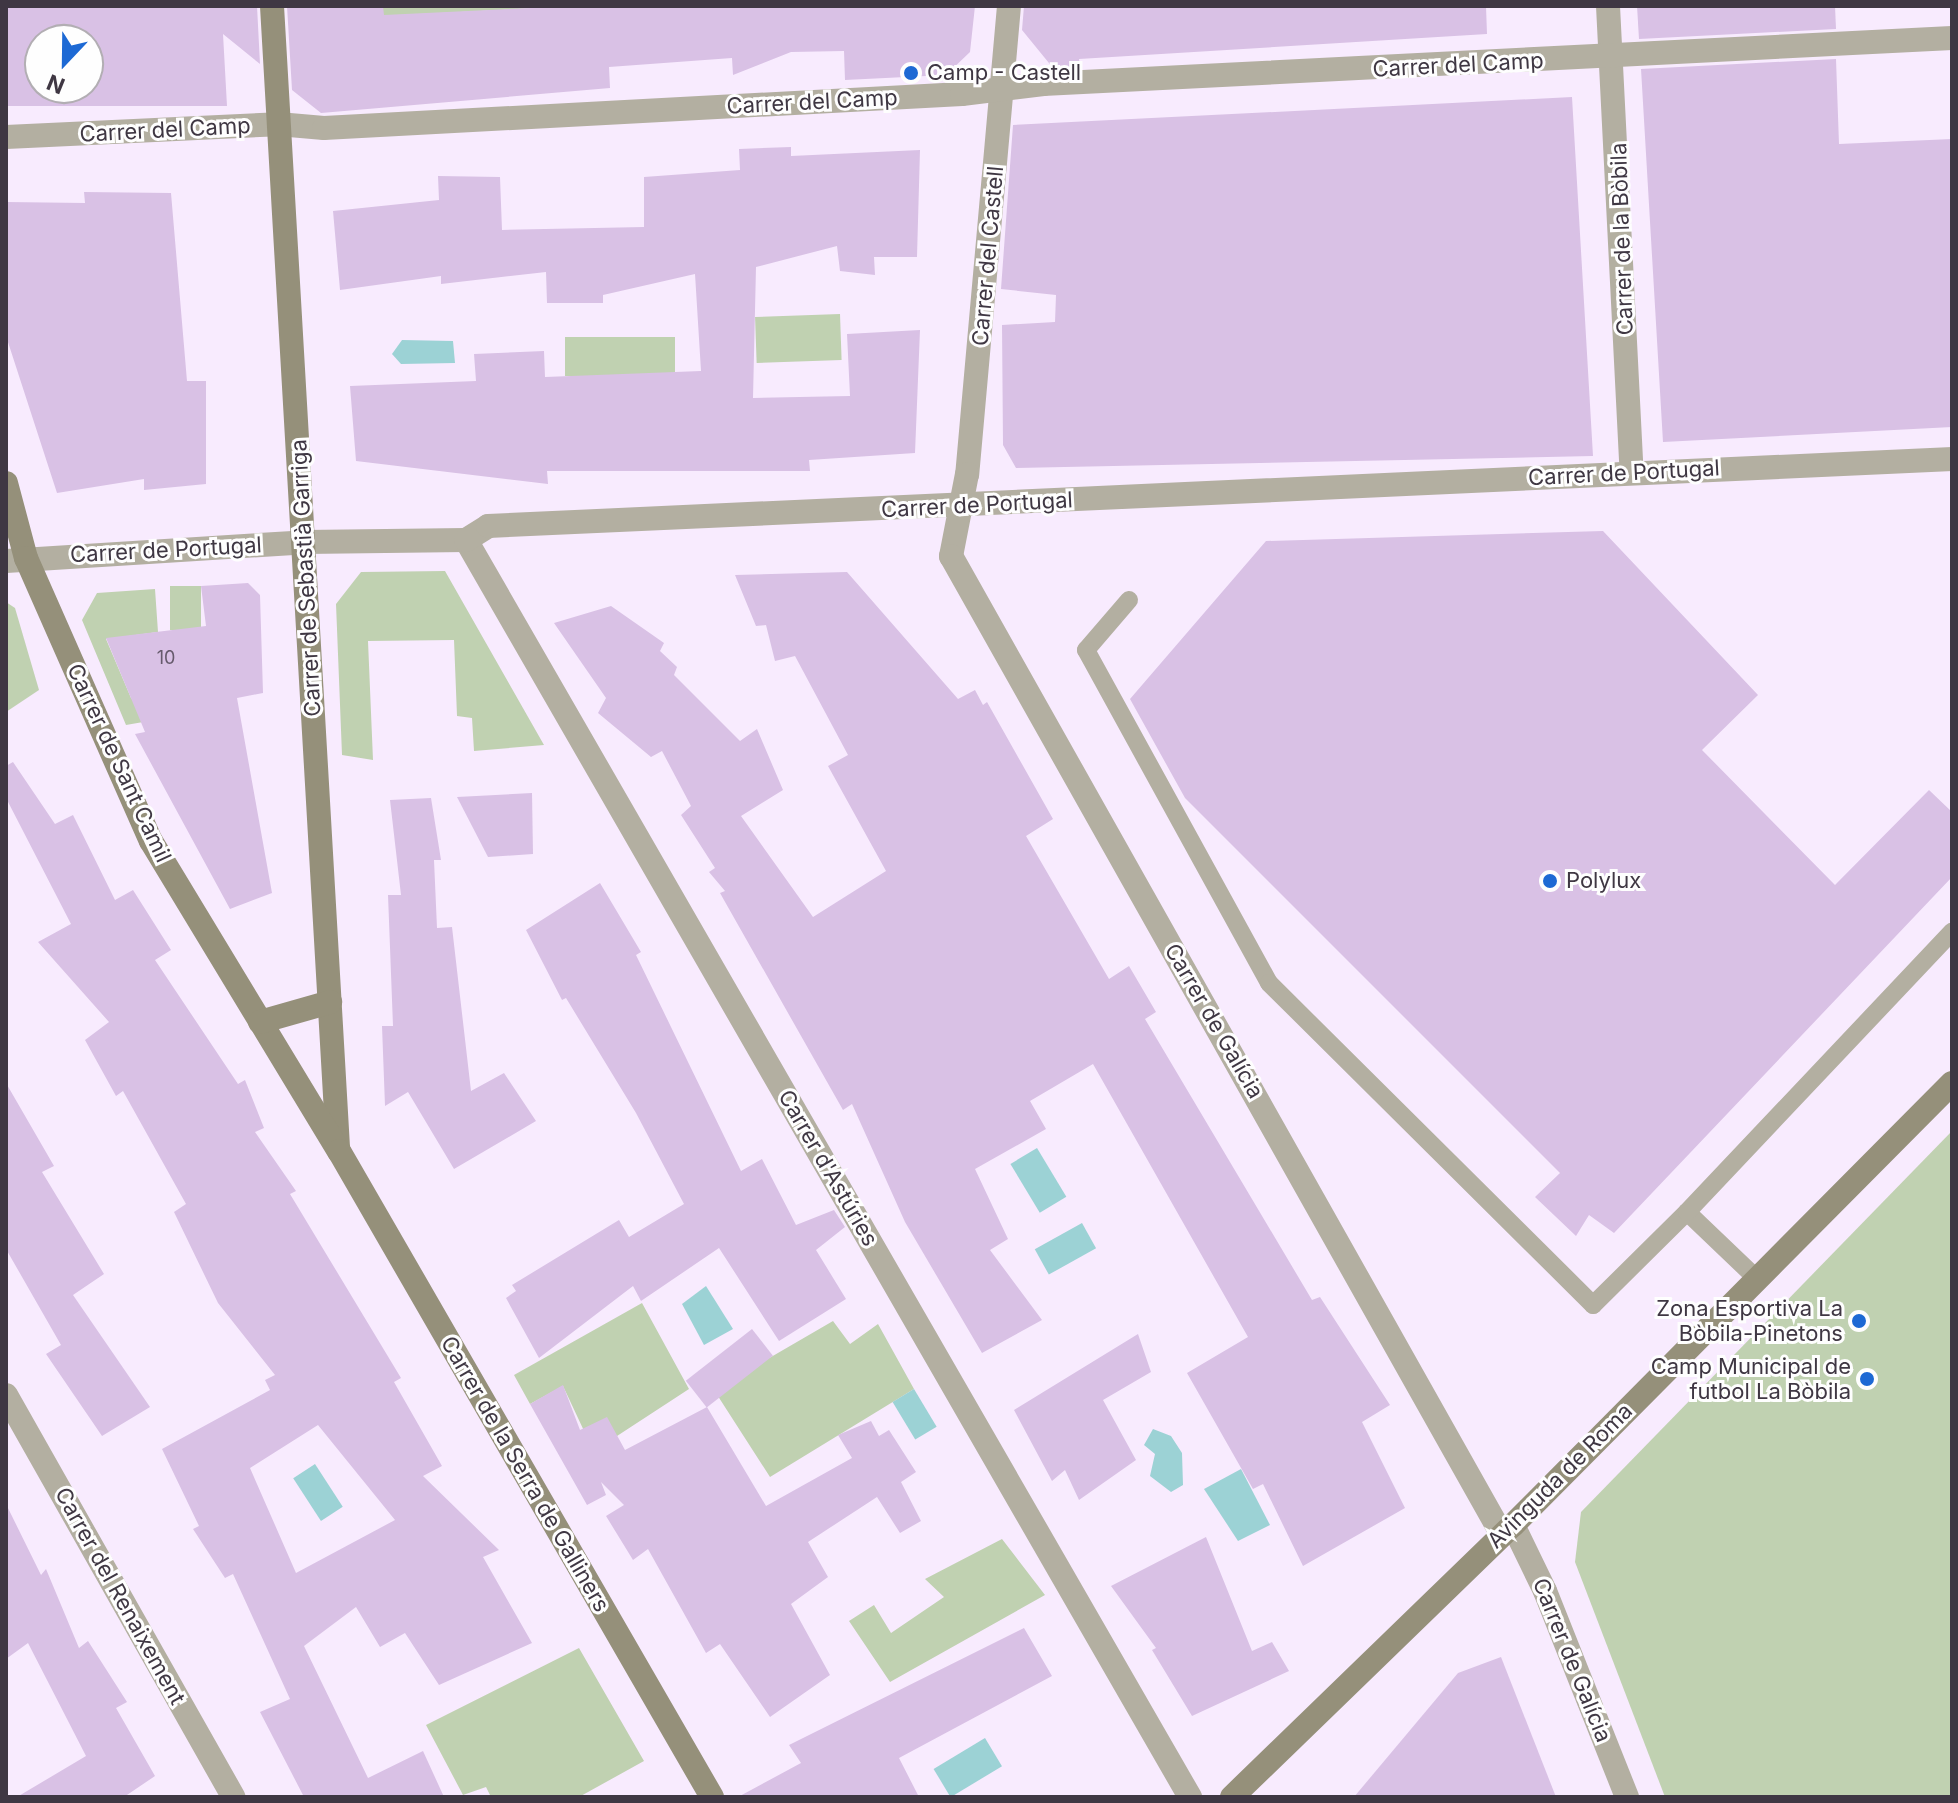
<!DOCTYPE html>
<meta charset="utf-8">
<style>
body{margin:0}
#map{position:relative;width:1958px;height:1803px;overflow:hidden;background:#f8ebfe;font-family:Inter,sans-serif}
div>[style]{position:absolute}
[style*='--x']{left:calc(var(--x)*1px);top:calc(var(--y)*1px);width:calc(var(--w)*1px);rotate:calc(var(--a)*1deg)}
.green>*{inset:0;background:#c0d1b1;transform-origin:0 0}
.water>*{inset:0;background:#9cd2d5;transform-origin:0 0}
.building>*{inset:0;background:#d9c1e5;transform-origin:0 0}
.lane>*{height:18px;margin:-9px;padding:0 9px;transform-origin:9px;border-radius:9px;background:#b3afa1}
.street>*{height:24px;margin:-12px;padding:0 12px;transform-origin:12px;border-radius:12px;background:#b3afa1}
.secondary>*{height:24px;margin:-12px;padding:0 12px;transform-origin:12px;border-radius:12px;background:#95907a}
.dots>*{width:22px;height:22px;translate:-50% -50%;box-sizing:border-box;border:4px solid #fefefe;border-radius:50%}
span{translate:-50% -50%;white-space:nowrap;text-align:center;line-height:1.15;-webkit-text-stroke:6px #fefefe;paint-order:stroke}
.number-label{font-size:18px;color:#665a6c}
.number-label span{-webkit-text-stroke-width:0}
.street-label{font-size:22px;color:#3f3743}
.poi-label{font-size:22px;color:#3f3743}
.left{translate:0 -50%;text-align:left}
.right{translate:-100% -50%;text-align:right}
.frame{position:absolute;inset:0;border:8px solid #3f3743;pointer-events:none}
.north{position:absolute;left:24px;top:24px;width:80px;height:80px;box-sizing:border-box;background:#fefefe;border:2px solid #b2aeb3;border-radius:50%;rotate:202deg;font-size:22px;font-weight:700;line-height:32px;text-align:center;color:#3f3743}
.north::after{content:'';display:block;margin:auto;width:28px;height:36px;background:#1d69d4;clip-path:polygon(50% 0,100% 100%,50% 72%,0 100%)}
</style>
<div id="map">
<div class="green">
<div style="clip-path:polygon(379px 6px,577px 6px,381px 16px)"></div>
<div style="left:840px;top:314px;width:46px;height:85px;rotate:88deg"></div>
<div style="left:565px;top:337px;width:110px;height:39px"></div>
<div style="clip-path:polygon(445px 571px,544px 745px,474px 751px,472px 718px,457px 716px,454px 640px,368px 641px,373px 760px,342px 755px,336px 604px,361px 572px)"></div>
<div style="left:170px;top:586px;width:31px;height:44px"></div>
<div style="clip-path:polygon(155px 589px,158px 632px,106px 639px,131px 698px,149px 721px,126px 725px,82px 620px,97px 593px)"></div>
<div style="clip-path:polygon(6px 602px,15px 608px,39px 690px,6px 712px)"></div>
<div style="clip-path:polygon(1952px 1131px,1952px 1797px,1665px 1797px,1575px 1562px,1581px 1512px)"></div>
<div style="clip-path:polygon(642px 1303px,689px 1389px,617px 1436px,585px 1433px,563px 1386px,530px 1404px,514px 1375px)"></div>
<div style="clip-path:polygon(833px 1321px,850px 1344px,878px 1324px,914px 1389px,770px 1477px,714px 1390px)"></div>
<div style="clip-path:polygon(1002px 1539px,1045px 1595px,890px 1682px,849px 1621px,874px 1605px,891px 1633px,944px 1597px,925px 1579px)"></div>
<div style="clip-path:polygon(579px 1648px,644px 1761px,579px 1797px,491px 1797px,486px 1787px,463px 1795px,426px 1725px)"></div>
</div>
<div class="water">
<div style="clip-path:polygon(402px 340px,453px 341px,455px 363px,401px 364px,392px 354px)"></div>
<div style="left:1037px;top:1148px;width:57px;height:31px;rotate:59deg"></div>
<div style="left:1082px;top:1223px;width:29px;height:54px;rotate:61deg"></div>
<div style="clip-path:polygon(706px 1286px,733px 1329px,704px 1345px,682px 1304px)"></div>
<div style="left:914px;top:1389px;width:44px;height:25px;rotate:59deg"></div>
<div style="clip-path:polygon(1153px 1429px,1171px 1436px,1182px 1453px,1183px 1485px,1171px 1492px,1150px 1476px,1155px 1454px,1144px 1445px)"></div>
<div style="left:315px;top:1464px;width:51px;height:26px;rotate:57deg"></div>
<div style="clip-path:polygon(1241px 1469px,1270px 1525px,1238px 1541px,1204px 1489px)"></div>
<div style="left:985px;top:1738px;width:33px;height:60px;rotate:59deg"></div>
</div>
<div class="building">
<div style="clip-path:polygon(evenodd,6px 6px,257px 6px,260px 64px,223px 34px,227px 106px,6px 106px,6px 6px,40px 40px,88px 40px,88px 88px,40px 88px,40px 40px)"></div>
<div style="clip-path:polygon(287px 6px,383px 6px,384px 15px,573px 6px,975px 6px,970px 52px,946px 75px,845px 80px,844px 51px,791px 52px,733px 75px,732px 58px,609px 67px,610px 88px,321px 113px,292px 90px)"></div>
<div style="clip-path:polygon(1024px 6px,1486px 6px,1487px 34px,1079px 59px,1080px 67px,1053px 68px,1022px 30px)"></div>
<div style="clip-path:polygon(1637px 6px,1835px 6px,1836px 29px,1639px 39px)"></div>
<div style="clip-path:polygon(1836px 59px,1839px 144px,1952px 139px,1952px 427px,1663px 442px,1641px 69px)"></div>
<div style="clip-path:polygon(1572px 97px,1593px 456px,1016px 468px,1003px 445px,1002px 325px,1055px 322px,1056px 295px,1001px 289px,1013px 125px)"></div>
<div style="clip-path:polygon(791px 147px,791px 156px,920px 150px,917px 257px,874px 257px,875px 275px,840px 271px,837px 246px,756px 267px,753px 398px,850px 396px,847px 334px,920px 330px,915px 453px,809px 460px,810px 471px,547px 471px,548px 484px,356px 461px,350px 386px,476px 381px,474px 354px,544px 351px,545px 377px,701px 371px,695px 274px,603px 295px,603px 303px,547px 303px,546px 272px,441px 284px,441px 276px,340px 290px,333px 211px,439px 200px,438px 176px,500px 177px,502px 230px,644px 227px,644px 177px,740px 170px,739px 149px)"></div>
<div style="clip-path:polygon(84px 192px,171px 193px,187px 381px,206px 381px,206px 484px,144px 490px,144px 479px,57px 493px,6px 336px,6px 202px,85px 203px)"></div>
<div style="clip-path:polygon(1603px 531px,1758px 695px,1702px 750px,1835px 885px,1929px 790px,1952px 812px,1952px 877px,1614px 1233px,1589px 1215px,1576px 1236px,1535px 1197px,1560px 1173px,1185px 798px,1130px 699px,1266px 541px)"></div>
<div style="clip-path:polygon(847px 572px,958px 699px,975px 690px,983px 705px,987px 702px,1053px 819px,1026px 836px,1109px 979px,1129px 966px,1156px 1012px,1145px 1019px,1312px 1300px,1320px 1297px,1390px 1405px,1362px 1422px,1405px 1508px,1303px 1566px,1263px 1484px,1253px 1489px,1187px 1373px,1248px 1337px,1093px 1064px,1030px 1101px,1046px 1129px,975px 1169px,1008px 1239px,990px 1250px,1042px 1320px,982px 1353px,905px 1222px,852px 1104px,843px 1110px,720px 893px,725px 891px,709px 872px,715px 868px,681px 815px,691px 806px,662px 751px,651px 757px,598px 713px,606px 698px,554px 623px,611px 606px,664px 643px,660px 651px,677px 667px,674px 675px,740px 741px,757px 729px,783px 790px,741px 816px,813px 917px,886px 871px,828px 766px,848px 755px,795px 656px,775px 661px,766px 625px,756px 626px,735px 575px)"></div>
<div style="clip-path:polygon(248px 583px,260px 595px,263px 693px,237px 698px,272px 893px,230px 909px,135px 734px,145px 732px,106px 638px,206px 626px,201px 586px)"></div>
<div style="clip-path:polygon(evenodd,13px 762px,55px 824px,73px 815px,115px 900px,133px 890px,171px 950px,155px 960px,238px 1084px,245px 1080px,264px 1128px,255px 1132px,296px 1191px,290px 1194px,401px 1378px,394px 1382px,442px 1466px,423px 1476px,499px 1550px,483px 1557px,532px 1643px,439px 1685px,405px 1633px,380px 1647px,356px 1607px,304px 1646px,368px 1778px,423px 1751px,444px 1797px,304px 1797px,260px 1712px,290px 1699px,233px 1574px,225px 1578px,193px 1529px,199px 1526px,162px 1449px,270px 1390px,265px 1380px,275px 1375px,218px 1303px,174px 1212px,186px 1204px,123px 1091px,116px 1096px,85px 1040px,109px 1022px,38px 942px,71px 924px,6px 798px,6px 766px,13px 762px,318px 1425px,395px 1520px,296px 1573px,250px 1468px,318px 1425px)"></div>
<div style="clip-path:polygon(532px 793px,533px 854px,488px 857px,457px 797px)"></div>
<div style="clip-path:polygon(431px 798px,441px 860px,434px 860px,437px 928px,452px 927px,471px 1091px,504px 1073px,536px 1121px,454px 1169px,408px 1092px,385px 1106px,382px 1026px,393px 1026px,388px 895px,401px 895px,390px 800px)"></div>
<div style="clip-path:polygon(600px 883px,641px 952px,636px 955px,741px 1171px,762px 1159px,796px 1225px,834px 1210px,845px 1227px,816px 1250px,846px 1299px,779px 1341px,719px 1248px,641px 1301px,633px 1286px,539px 1358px,506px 1298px,516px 1291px,512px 1285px,619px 1220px,629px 1237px,684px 1204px,636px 1113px,566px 998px,562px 1000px,526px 930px)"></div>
<div style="clip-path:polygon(6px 1083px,54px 1166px,42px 1172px,104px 1274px,73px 1295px,150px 1407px,102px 1436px,46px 1354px,61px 1345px,6px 1249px)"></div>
<div style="left:752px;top:1329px;width:34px;height:84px;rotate:52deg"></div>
<div style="clip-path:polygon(1138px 1334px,1151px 1372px,1103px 1400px,1136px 1460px,1079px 1500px,1065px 1470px,1052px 1481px,1014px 1410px)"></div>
<div style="clip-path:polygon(563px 1385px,580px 1430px,607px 1417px,625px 1450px,707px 1407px,766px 1506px,852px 1458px,838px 1435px,871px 1421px,879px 1436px,889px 1430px,916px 1472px,901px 1482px,921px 1521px,900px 1533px,877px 1497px,808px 1542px,828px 1577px,791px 1604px,830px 1675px,770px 1717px,720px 1644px,706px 1653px,648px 1549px,633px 1560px,606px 1516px,624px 1505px,601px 1482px,606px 1495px,587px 1505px,530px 1404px)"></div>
<div style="clip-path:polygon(6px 1504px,41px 1575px,46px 1569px,79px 1648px,88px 1641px,127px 1702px,116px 1708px,155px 1776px,124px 1797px,17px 1797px,86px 1756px,28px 1643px,6px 1659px)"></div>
<div style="clip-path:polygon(1206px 1537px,1252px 1651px,1272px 1642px,1289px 1671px,1192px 1716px,1152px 1650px,1156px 1648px,1111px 1586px)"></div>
<div style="clip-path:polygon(1024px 1628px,1052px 1676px,899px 1758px,919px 1797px,738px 1797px,801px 1763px,789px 1745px)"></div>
<div style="clip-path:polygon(1501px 1657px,1556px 1797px,1354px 1797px,1458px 1673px)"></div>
</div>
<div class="lane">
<div style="--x:1129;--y:600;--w:66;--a:130.7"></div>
<div style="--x:1086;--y:650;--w:380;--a:61.2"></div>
<div style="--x:1269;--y:983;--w:457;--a:44.8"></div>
<div style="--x:1593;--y:1305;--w:132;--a:-44.7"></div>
<div style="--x:1687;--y:1212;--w:97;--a:43.7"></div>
<div style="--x:1687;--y:1212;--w:386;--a:-46.6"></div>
</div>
<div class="street">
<div style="--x:1009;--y:6;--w:470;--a:95.1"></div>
<div style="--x:967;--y:474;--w:84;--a:101"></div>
<div style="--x:951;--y:556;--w:1121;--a:60.62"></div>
<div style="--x:1608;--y:6;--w:467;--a:87.1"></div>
<div style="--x:6;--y:137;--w:272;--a:-2.7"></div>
<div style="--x:278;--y:124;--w:46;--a:5"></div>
<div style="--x:324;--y:128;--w:639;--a:-3.05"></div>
<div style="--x:962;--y:94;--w:82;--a:-7"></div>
<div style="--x:1043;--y:84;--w:910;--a:-2.9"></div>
<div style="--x:466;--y:540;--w:1451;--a:60.06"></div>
<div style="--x:6;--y:561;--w:300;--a:-3.6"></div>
<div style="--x:305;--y:542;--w:161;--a:-0.7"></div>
<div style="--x:466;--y:540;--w:26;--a:-32"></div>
<div style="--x:488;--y:526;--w:1466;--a:-2.62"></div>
<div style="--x:6;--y:1395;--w:462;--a:60.5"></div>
<div style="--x:1513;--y:1525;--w:73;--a:64.1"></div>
<div style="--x:1545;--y:1591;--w:222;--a:68.3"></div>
</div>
<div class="secondary">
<div style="--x:272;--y:6;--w:1144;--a:86.69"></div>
<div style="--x:6;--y:483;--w:78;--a:75.1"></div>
<div style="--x:26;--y:558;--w:309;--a:66.2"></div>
<div style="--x:151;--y:841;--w:363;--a:58.8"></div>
<div style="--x:339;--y:1151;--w:746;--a:60"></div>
<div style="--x:260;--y:1022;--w:73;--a:-15.9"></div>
<div style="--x:1232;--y:1797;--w:391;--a:-44.1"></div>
<div style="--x:1513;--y:1525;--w:623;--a:-45.2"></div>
</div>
<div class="dots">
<div style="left:911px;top:73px;background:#1d69d4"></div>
<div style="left:1550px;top:881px;background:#1d69d4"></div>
<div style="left:1859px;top:1321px;background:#1d69d4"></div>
<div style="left:1867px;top:1379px;background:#1d69d4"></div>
</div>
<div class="number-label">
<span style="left:166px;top:658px">10</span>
</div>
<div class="street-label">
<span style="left:1458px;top:65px;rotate:-3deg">Carrer del Camp</span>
<span style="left:812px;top:102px;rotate:-3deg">Carrer del Camp</span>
<span style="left:165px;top:130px;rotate:-3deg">Carrer del Camp</span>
<span style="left:1622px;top:239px;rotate:-92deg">Carrer de la Bòbila</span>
<span style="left:988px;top:256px;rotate:-85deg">Carrer del Castell</span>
<span style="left:1624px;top:473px;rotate:-3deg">Carrer de Portugal</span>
<span style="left:977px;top:505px;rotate:-3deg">Carrer de Portugal</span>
<span style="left:166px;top:550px;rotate:-3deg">Carrer de Portugal</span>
<span style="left:306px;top:578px;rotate:-93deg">Carrer de Sebastià Garriga</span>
<span style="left:119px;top:763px;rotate:65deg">Carrer de Sant Camil</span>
<span style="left:1214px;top:1021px;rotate:60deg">Carrer de Galícia</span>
<span style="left:828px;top:1168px;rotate:60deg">Carrer d'Astúries</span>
<span style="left:525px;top:1474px;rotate:60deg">Carrer de la Serra de Galliners</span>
<span style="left:1560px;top:1476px;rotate:-45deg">Avinguda de Roma</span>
<span style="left:120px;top:1596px;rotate:61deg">Carrer del Renaixement</span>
<span style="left:1572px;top:1660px;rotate:68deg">Carrer de Galícia</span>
</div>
<div class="poi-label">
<span class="left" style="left:927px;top:73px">Camp - Castell</span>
<span class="left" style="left:1566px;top:881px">Polylux</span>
<span class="right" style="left:1843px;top:1321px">Zona Esportiva La<br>Bòbila-Pinetons</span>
<span class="right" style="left:1851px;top:1379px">Camp Municipal de<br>futbol La Bòbila</span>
</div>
<div class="frame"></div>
<div class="north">N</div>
</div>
